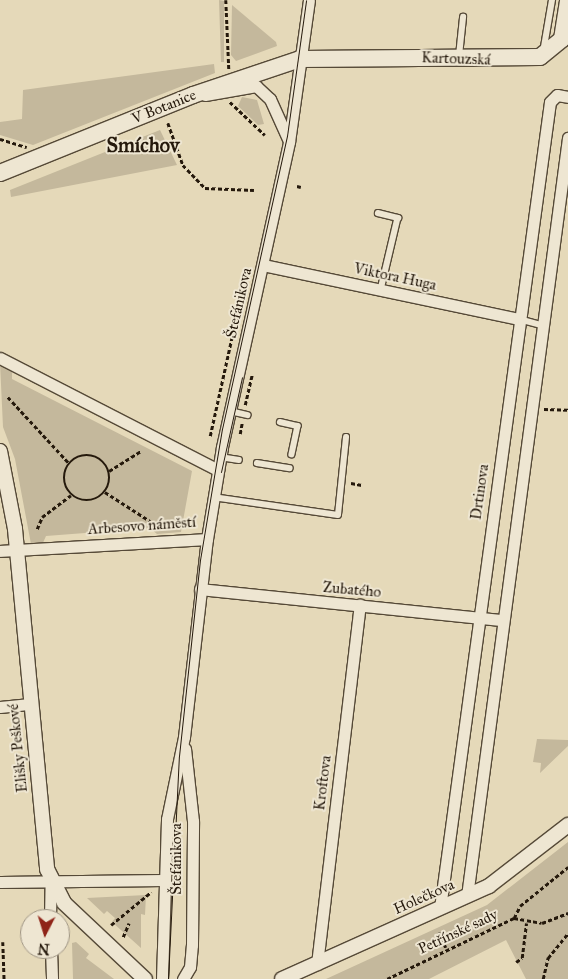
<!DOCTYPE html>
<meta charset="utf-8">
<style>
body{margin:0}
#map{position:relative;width:568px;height:979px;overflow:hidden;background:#e5d9b9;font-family:"IM FELL Great Primer",serif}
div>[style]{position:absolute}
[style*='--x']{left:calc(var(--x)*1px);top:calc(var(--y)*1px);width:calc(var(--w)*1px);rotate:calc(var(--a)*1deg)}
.green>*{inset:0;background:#c4b89c}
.path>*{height:2.5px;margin-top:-1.25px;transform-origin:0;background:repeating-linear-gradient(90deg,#25190c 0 4px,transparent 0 6.5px)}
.path>.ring{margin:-1.25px;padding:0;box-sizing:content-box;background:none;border:2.5px solid #25190c;border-radius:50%}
.roads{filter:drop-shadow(1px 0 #554937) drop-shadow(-1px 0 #554937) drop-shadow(0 1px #554937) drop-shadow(0 -1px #554937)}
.service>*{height:5.5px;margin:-2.75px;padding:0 2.75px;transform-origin:2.75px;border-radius:2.75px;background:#eee6d2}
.minor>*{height:11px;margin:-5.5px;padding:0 5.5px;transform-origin:5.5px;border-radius:5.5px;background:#eee6d2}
.tertiary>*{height:14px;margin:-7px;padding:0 7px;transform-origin:7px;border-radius:7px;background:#eee6d2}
.secondary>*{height:16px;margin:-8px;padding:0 8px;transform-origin:8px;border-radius:8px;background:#eee6d2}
.tram>*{height:1px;margin:-0.5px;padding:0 0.5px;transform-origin:0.5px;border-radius:0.5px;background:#25190c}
span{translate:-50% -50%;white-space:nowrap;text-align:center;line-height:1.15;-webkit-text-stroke:4px #eee6d2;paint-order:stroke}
.street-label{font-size:15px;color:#25190c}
.district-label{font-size:20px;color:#25190c;font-weight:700}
.north{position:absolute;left:20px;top:909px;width:50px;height:50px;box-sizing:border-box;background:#eee6d2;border:1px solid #9e9483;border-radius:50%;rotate:185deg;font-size:14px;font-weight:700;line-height:20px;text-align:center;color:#25190c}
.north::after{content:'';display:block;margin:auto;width:18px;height:22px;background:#8f2418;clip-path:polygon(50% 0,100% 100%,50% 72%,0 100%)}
</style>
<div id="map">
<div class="green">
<div style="clip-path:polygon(219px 0,224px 1px,224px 62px,221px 62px)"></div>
<div style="clip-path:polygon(232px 5px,276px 42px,277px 46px,236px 61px,231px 55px)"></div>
<div style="clip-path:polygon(214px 64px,215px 73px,33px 145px,0 135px,0 122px,22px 119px,23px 90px)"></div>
<div style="clip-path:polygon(242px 97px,257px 100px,264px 124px,258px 125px,238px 106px)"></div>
<div style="clip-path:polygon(160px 130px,177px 165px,11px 197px,10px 190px)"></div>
<div style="clip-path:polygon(0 363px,12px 369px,12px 379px,192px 471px,181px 532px,157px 534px,150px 528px,46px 536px,42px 545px,31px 544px,15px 459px,3px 427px)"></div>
<div style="clip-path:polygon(537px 739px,568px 740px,568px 746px,540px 773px,541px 763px,533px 762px)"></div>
<div style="clip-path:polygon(568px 842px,568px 979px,526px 979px,506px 940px,429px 979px,326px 979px,487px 905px)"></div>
<div style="clip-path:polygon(146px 895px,145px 915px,141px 914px,141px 948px,112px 922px,115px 918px,107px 911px,104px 914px,87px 898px)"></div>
<div style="clip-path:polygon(76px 942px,89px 954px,86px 958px,114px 979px,73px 979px,72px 943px)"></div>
</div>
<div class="path">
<div style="--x:226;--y:0;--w:69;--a:87.5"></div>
<div style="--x:230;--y:102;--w:48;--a:43.3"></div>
<div style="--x:168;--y:123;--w:45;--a:70.3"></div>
<div style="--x:183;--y:165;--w:32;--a:46"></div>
<div style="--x:205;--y:188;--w:49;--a:2.3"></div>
<div style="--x:0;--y:139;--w:28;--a:17"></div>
<div style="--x:297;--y:186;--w:4;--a:14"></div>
<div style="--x:8;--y:397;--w:90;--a:47.3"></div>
<div style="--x:245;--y:405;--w:32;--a:-77"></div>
<div style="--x:544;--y:409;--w:24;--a:2"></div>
<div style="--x:240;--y:434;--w:11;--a:-80"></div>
<div style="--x:210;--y:436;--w:101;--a:-77.5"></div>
<div class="ring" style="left:64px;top:455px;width:43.5px;height:43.5px"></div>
<div style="--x:109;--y:471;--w:38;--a:-32"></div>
<div style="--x:351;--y:483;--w:11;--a:10"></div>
<div style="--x:105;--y:492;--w:54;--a:32.8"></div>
<div style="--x:37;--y:529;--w:13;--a:-67"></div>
<div style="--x:42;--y:517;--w:36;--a:-37"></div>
<div style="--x:514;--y:918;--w:13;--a:-63"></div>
<div style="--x:520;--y:906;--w:62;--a:-39.1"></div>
<div style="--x:111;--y:925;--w:52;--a:-39.5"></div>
<div style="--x:439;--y:932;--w:17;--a:66"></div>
<div style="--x:123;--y:937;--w:15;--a:-67"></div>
<div style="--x:3;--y:942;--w:37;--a:88"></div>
<div style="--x:516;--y:962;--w:7;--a:-34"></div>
<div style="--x:522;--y:958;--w:35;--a:-83"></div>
<div style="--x:387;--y:979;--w:141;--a:-25.7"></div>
<div style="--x:514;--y:918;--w:28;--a:10"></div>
<div style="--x:542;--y:923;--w:28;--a:-21"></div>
<div style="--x:543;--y:979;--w:22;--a:-77"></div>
<div style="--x:548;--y:958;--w:32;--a:-51"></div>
</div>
<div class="roads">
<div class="service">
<div style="--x:544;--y:47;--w:48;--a:-80.3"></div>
<div style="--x:459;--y:56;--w:39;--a:-84"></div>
<div style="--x:378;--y:213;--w:21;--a:14"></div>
<div style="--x:398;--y:218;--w:74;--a:103.3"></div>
<div style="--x:519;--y:319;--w:23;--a:15"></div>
<div style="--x:230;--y:411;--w:18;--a:13"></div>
<div style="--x:280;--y:422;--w:18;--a:13"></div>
<div style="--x:298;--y:426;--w:29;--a:102"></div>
<div style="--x:220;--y:457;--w:19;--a:9"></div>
<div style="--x:257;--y:463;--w:33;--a:9"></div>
<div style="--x:213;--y:497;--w:126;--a:8.2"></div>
<div style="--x:338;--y:515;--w:78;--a:-84.1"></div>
</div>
<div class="minor">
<div style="--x:205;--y:95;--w:52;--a:-10"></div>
<div style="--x:256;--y:86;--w:19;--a:43"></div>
<div style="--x:270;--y:99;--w:46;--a:65.7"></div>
<div style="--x:263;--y:265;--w:262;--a:11.9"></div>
<div style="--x:0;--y:358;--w:245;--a:27.2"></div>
<div style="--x:0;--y:551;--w:207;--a:-3.3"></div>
<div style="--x:200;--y:589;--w:304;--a:5.9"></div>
<div style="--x:0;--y:707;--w:30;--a:-6"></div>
<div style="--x:0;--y:882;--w:163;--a:-0.7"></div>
<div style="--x:467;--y:896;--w:765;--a:-82.41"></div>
<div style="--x:440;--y:908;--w:813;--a:-82.23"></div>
<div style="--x:550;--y:102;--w:10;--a:-45"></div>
<div style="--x:557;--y:95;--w:11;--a:10"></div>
<div style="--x:50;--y:919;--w:39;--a:-89"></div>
<div style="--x:51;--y:949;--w:30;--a:88"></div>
<div style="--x:317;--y:964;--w:362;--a:-83.2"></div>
<div style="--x:162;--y:979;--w:160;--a:-88.2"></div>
<div style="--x:167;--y:819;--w:84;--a:-78.3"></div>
<div style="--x:184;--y:737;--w:199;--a:-83.4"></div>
<div style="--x:207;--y:539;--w:93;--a:-80.7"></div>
<div style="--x:222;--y:447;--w:312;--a:-77.6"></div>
<div style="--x:289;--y:142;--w:143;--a:-82"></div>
<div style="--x:183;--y:979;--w:14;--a:-60"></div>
<div style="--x:190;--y:967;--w:22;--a:-85"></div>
<div style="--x:192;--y:945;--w:124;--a:-89.5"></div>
<div style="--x:193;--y:821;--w:73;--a:-96.3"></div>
</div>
<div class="tertiary">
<div style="--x:0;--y:451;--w:79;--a:79.1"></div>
<div style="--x:15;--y:529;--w:342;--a:84.6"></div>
<div style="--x:47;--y:869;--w:38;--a:63"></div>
<div style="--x:64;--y:903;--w:111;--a:43.2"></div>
<div style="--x:282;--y:979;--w:227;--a:-24.2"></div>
<div style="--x:489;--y:886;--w:100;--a:-37.7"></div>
</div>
<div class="secondary">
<div style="--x:0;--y:173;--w:208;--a:-22"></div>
<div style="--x:193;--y:95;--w:113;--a:-18.6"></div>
<div style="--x:300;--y:59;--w:240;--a:-0.5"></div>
<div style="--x:540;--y:57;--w:28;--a:-39"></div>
<div style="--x:562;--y:39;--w:39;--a:-81"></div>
</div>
</div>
<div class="tram">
<div style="--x:221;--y:472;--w:97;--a:-77.5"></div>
<div style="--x:168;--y:979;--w:223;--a:-87.2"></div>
<div style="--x:179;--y:756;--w:197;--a:-83.9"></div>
<div style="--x:200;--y:560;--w:133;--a:-80.5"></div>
<div style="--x:222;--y:429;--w:300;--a:-77.5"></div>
<div style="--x:287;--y:136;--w:137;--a:-82"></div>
</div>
<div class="street-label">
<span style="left:456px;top:59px;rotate:2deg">Kartouzská</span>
<span style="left:164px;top:107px;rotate:-22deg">V Botanice</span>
<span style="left:395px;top:277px;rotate:12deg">Viktora Huga</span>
<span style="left:239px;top:303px;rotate:-77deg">Štefánikova</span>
<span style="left:480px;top:492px;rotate:-82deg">Drtinova</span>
<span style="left:142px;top:526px;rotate:-4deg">Arbesovo náměstí</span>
<span style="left:352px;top:590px;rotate:5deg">Zubatého</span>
<span style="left:18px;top:748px;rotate:-96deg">Elišky Peškové</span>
<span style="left:323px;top:783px;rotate:-83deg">Kroftova</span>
<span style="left:177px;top:859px;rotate:-90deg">Štefánikova</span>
<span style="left:424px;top:897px;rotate:-24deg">Holečkova</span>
<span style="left:458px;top:932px;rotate:-25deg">Petřínské sady</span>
</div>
<div class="district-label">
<span style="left:143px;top:145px">Smíchov</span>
</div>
<div class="north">N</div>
</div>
